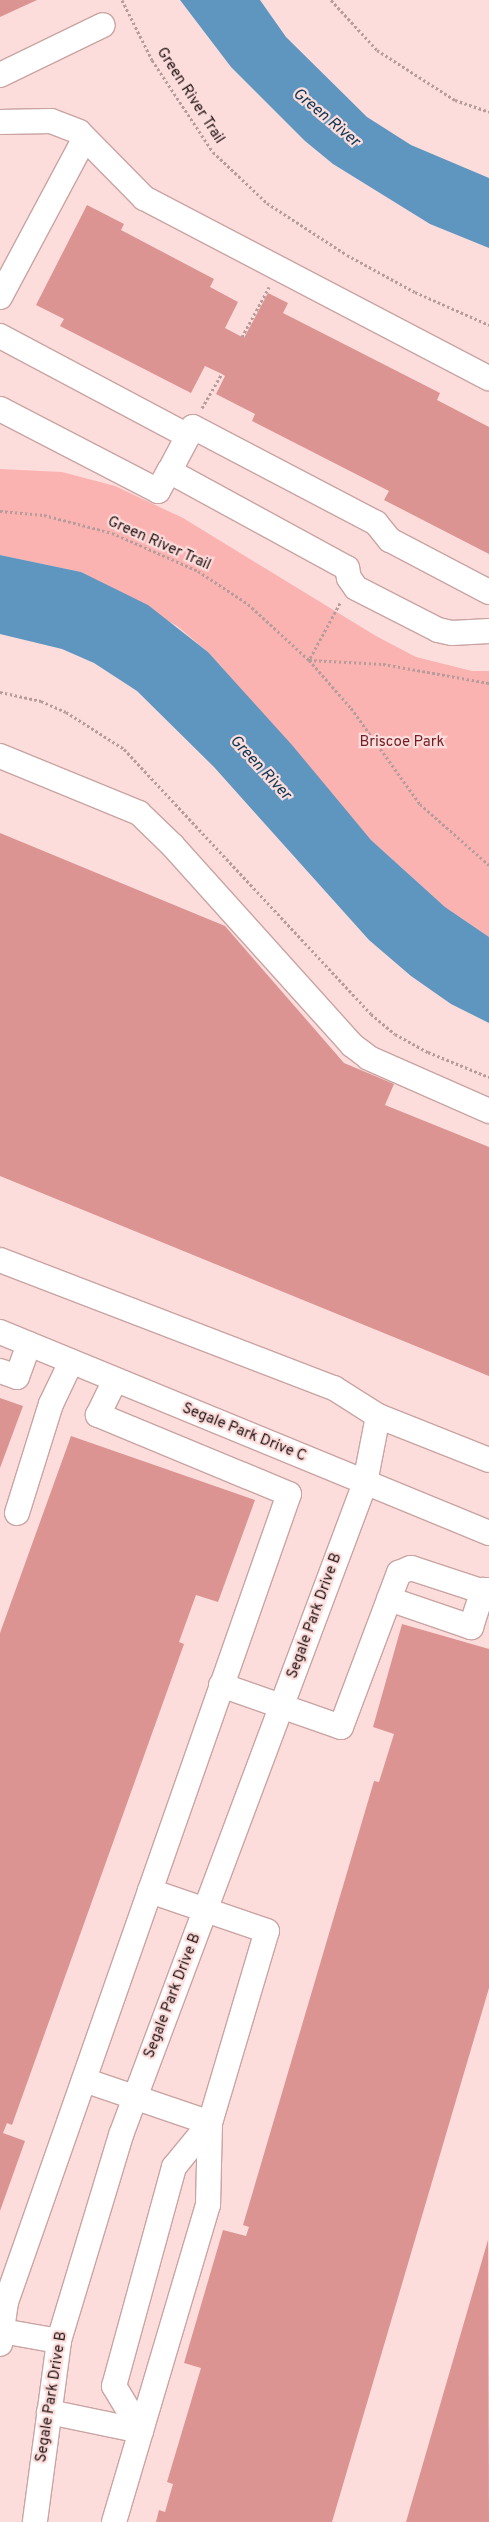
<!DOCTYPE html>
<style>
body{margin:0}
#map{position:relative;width:489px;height:2522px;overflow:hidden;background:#fddddc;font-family:Overpass,sans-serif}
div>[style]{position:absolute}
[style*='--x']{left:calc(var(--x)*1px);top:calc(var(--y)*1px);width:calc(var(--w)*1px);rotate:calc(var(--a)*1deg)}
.green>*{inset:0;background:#fbb3b1}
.water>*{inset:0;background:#5f96c0}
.building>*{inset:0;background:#db9492}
.path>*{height:3px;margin-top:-1.5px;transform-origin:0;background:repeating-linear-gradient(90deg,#b69c9b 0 2.5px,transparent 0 5px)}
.roads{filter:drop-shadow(1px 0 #c9a4a3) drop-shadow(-1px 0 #c9a4a3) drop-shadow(0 1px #c9a4a3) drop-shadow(0 -1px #c9a4a3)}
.minor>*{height:24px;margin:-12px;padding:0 12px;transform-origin:12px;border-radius:12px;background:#fff}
span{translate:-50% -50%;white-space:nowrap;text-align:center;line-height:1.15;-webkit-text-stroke:4.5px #fddddc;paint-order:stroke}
.street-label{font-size:15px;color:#201312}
.park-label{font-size:15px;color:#721e24}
.water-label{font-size:16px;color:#073552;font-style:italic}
</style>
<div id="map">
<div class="green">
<div style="clip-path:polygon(0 469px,62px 472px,115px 486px,183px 518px,376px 636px,416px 657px,472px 671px,489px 671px,489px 937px,445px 907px,371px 840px,241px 689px,208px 652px,177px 626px,81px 572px,0 555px)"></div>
</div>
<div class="water">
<div style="clip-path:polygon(180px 0,260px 0,286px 37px,367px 117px,411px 145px,489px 178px,489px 248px,430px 224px,333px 164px,305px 141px,231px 67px)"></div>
<div style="clip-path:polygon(0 555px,81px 572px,148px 605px,208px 652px,292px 745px,371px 840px,445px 907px,489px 937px,489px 1023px,451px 1004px,411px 976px,369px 940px,214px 767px,137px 691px,94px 663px,62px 649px,0 634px)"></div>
</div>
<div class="building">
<div style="clip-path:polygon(0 0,37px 0,0 17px)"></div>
<div style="clip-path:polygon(87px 205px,124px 224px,121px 230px,214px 279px,210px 287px,238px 302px,225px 328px,244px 338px,268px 293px,288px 303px,283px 313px,440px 393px,437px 400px,489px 427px,489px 554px,384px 500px,389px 491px,252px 421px,255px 414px,216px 394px,225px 376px,222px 374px,205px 366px,191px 393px,60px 326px,64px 319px,36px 305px)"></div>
<div style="clip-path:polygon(0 833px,225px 926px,344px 1063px,394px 1084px,385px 1105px,489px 1147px,489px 1376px,0 1176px)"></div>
<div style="clip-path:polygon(0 1398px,23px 1406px,0 1468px)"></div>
<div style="clip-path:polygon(71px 1436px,255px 1500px,218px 1602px,196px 1595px,179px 1642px,184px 1644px,12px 2125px,7px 2123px,3px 2133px,25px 2141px,0 2211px,0 1633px)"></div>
<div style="clip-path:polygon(402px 1624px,489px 1649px,489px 1988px,332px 2522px,156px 2522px,159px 2510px,165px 2512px,173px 2484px,167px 2482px,201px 2368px,184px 2363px,223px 2230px,246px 2236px,249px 2227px,243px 2225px,374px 1781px,379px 1782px,394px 1734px,373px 1727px)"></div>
<div style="clip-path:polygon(488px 2240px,489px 2522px,406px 2522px)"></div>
</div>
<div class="path">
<div style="--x:122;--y:0;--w:67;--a:63.4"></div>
<div style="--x:152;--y:60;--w:110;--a:56.5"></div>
<div style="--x:213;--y:152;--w:74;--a:43.4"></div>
<div style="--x:267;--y:203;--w:95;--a:33"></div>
<div style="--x:347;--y:255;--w:77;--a:28.6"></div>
<div style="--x:415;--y:292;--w:81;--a:24"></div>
<div style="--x:331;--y:0;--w:68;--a:47.4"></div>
<div style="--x:377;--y:50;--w:93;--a:32.7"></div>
<div style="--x:455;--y:100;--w:36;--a:19"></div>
<div style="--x:242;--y:337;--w:57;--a:-61.6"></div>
<div style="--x:202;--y:408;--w:39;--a:-60"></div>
<div style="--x:0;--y:511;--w:44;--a:5.2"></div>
<div style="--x:44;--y:515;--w:70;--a:14.8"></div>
<div style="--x:112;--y:533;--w:94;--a:23.8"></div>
<div style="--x:198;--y:571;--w:60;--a:33.4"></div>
<div style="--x:248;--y:604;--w:83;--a:42.6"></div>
<div style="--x:309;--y:660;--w:74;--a:3.1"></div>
<div style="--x:383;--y:664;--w:108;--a:10.2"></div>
<div style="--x:340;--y:603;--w:65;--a:118.5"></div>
<div style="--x:309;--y:660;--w:64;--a:48.8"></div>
<div style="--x:351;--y:708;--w:118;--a:54.3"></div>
<div style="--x:420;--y:804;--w:92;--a:41.5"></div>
<div style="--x:0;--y:692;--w:42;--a:12.4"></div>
<div style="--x:41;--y:701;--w:27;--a:24"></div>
<div style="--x:66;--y:712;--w:69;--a:32.5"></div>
<div style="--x:124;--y:749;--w:362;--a:47"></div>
<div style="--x:371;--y:1014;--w:31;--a:40"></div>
<div style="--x:395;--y:1034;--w:38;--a:29"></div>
<div style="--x:428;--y:1052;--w:66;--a:22.3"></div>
<div style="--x:372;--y:738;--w:6;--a:-31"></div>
</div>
<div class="roads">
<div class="minor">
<div style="--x:0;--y:75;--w:114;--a:-25.9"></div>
<div style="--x:0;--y:122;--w:51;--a:-1.1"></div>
<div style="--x:51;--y:121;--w:30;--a:21"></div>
<div style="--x:79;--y:132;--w:93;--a:45.4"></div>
<div style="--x:144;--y:198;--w:389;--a:27.6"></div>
<div style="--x:0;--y:297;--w:180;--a:-61.9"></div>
<div style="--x:0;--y:336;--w:213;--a:28"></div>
<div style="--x:188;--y:436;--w:40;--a:118"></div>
<div style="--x:0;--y:409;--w:178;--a:27.4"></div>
<div style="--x:158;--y:491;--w:23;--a:-61"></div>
<div style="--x:169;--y:471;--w:203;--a:28.6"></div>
<div style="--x:347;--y:568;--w:10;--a:79"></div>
<div style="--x:349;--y:578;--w:12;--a:55"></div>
<div style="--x:356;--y:588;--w:92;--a:27.1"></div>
<div style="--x:438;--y:630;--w:14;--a:12"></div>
<div style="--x:452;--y:633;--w:37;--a:-3"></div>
<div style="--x:188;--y:436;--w:10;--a:-61"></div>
<div style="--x:193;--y:427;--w:207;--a:27.7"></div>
<div style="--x:376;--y:523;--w:22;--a:51"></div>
<div style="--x:390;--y:540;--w:112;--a:27.7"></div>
<div style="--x:0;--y:756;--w:150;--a:22.3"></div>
<div style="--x:139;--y:813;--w:47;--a:44.1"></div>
<div style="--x:173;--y:846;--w:268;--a:48"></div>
<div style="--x:352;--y:1045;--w:21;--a:37"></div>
<div style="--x:369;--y:1058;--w:131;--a:23.8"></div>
<div style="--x:0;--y:1260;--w:358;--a:21"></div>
<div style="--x:334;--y:1388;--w:52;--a:32.5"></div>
<div style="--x:378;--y:1416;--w:68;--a:101"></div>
<div style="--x:365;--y:1483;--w:696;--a:110.52"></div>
<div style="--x:121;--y:2135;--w:215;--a:106.8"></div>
<div style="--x:59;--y:2341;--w:183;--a:97.6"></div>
<div style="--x:0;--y:1332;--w:529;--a:22.34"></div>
<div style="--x:0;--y:1371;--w:18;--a:19"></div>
<div style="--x:17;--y:1377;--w:35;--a:-70"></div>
<div style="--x:378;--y:1416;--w:119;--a:21.6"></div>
<div style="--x:17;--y:1513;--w:114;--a:-72.7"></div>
<div style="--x:51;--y:1404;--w:47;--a:-64.5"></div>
<div style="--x:389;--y:1599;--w:87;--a:18.9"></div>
<div style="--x:471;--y:1627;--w:39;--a:-72"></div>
<div style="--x:221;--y:1685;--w:127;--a:19.3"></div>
<div style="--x:341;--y:1727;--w:165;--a:-69.4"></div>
<div style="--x:399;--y:1573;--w:13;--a:-23"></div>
<div style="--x:411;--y:1568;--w:71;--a:18.2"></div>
<div style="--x:478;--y:1590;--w:11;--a:0"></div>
<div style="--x:84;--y:2080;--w:133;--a:18.8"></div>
<div style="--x:210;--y:2123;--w:57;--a:129.3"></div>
<div style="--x:174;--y:2167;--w:227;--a:105.3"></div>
<div style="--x:114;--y:2386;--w:52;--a:59"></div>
<div style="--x:2;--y:2331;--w:58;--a:10"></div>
<div style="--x:0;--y:2344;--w:42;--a:-81.9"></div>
<div style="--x:6;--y:2302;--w:856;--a:-70.7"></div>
<div style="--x:289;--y:1494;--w:207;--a:-157.5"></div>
<div style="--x:98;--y:1415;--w:39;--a:-64"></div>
<div style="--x:49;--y:2412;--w:94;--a:11.7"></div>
<div style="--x:114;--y:2522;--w:331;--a:-73.5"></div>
<div style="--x:208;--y:2205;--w:82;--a:-88.6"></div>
<div style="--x:210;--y:2123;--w:200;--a:-73.5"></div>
<div style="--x:267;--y:1931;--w:124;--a:-161.1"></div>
</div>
</div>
<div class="street-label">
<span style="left:190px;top:96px;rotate:57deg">Green River Trail</span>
<span style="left:159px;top:544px;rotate:24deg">Green River Trail</span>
<span style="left:244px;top:1433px;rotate:22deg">Segale Park Drive C</span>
<span style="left:315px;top:1616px;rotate:-70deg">Segale Park Drive B</span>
<span style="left:173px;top:1996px;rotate:-69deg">Segale Park Drive B</span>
<span style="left:52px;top:2397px;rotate:-81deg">Segale Park Drive B</span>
</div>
<div class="park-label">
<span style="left:402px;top:743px">Briscoe Park</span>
</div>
<div class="water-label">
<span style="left:326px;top:118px;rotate:40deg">Green River</span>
<span style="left:260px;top:768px;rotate:47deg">Green River</span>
</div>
</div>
